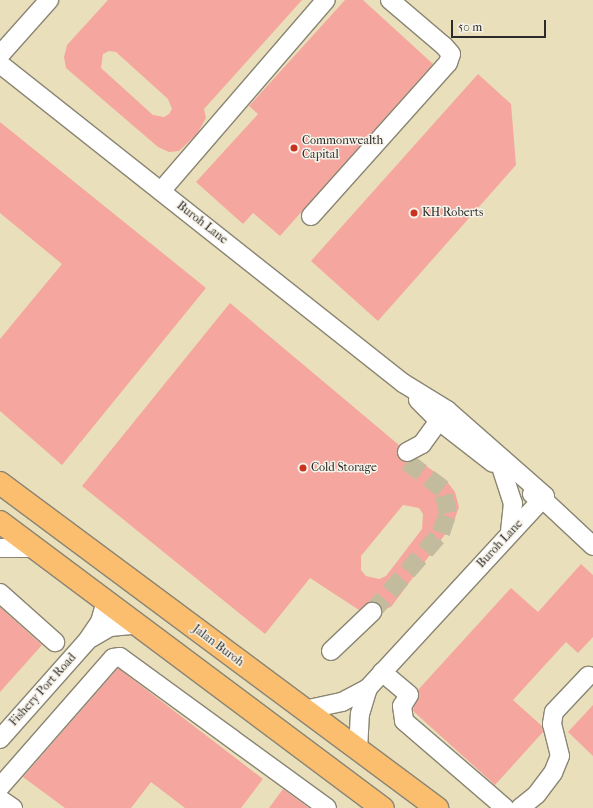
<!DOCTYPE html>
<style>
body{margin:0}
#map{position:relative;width:593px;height:808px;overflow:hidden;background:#e9dfbb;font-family:"IM FELL French Canon",serif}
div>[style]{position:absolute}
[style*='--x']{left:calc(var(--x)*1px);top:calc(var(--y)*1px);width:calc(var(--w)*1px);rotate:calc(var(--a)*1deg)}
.building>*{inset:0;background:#f5a79f}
.minor-tunnel>*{height:18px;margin-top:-9px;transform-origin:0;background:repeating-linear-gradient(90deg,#c3bb9e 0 18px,transparent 0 27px)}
.roads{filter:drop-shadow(1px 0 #8a8573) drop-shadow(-1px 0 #8a8573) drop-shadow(0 1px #8a8573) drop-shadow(0 -1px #8a8573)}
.minor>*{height:18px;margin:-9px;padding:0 9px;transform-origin:9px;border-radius:9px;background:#fff}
.highway>*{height:22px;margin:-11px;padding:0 11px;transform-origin:11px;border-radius:11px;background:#fbbd6e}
.dots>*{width:11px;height:11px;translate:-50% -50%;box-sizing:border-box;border:2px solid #f7f3e8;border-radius:50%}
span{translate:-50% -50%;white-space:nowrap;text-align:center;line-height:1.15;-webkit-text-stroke:3px #f7f3e8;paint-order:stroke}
.poi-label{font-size:12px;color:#2b2b2b}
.left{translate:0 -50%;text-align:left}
.street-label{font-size:12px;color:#2b2b2b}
.scale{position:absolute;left:451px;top:20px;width:95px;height:18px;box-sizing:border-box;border:2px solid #2b2b2b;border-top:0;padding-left:5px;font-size:12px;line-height:14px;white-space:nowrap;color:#2b2b2b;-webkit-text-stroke:3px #f7f3e8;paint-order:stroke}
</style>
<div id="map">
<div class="building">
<div style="clip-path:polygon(evenodd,108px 0,302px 0,204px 109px,206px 118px,197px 134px,179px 151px,169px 152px,158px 147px,66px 68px,64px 57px,67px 45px,108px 0,109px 51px,116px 52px,168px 99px,172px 109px,169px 114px,164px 117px,153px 115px,101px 68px,103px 54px,109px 51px)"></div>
<div style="clip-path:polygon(345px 0,363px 0,433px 64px,280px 236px,253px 213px,243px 224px,196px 182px,258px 114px,249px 106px)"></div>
<div style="clip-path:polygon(478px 74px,511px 104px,516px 165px,378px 321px,311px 261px)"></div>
<div style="clip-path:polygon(0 122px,206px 288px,62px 465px,0 411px,0 339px,62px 264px,0 213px)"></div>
<div style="clip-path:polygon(evenodd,230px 303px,399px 445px,397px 452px,401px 461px,416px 459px,445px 479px,455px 492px,459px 507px,453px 524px,391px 607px,382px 610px,370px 602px,359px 610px,310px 578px,265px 634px,82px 486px,230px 303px,403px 505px,419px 508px,423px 514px,422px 529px,386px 576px,379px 579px,366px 576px,361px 570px,361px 556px,403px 505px)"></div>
<div style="clip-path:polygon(581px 564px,593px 575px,593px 637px,578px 653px,566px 642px,513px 700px,542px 726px,543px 732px,495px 785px,413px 711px,418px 690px,511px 588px,538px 612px)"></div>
<div style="clip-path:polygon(0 607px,42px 645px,0 692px)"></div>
<div style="clip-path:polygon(118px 668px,263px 779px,241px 808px,185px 808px,151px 782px,131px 808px,65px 808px,23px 777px)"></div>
<div style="clip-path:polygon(593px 705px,593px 756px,568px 732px)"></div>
<div style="clip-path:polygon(283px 789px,309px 808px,269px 808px)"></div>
</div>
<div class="minor-tunnel">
<div style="--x:372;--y:612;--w:105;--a:-48.9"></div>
<div style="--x:441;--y:533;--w:21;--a:-71"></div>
<div style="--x:448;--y:513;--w:25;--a:-102"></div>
<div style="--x:443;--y:489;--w:51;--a:-142.9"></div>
<div style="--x:402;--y:458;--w:8;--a:-50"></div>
</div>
<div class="roads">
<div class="minor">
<div style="--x:0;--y:55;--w:74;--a:-48.3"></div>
<div style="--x:0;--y:64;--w:514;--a:38.36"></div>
<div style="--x:403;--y:383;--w:52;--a:31.5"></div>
<div style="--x:447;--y:410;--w:130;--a:41.3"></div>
<div style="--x:161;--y:191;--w:252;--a:-49.2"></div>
<div style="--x:311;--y:216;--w:205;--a:-48.2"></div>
<div style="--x:448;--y:63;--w:9;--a:-72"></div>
<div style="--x:451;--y:54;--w:11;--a:-131"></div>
<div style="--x:444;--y:46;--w:71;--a:-139.6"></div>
<div style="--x:418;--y:400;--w:30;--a:45"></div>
<div style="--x:439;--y:421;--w:68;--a:37.9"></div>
<div style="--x:407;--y:452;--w:17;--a:-28"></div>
<div style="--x:422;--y:444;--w:29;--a:-54"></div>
<div style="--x:502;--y:470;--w:35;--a:72"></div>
<div style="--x:513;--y:503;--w:30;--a:96"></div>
<div style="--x:532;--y:494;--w:17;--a:31"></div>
<div style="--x:547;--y:503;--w:63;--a:43.1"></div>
<div style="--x:0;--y:548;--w:34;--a:0"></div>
<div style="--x:0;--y:593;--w:74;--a:41.7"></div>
<div style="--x:91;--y:638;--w:22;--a:-30"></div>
<div style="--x:110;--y:627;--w:24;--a:-5"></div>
<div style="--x:331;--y:651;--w:57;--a:-43.6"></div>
<div style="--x:382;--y:672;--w:35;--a:40"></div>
<div style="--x:409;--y:695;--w:13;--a:122"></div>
<div style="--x:402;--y:706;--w:15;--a:82"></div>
<div style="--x:404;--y:721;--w:133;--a:40.7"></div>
<div style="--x:304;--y:710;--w:39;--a:-12"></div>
<div style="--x:342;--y:702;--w:30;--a:-28"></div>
<div style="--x:368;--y:688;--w:261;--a:-47.3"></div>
<div style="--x:0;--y:739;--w:131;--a:-48.4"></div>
<div style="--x:87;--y:641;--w:23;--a:-56"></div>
<div style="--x:100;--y:622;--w:19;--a:-74"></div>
<div style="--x:358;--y:750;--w:36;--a:-87"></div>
<div style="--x:360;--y:714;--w:27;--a:-73"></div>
<div style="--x:0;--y:787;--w:171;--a:-48.8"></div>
<div style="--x:113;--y:658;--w:7;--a:-8"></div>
<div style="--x:120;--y:657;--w:256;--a:36.1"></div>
<div style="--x:0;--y:799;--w:16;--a:35"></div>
<div style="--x:520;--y:808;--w:22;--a:-39"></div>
<div style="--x:537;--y:794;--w:26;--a:-53"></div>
<div style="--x:553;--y:773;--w:18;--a:-68"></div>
<div style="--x:560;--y:756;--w:33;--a:-104"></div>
<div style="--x:552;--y:724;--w:12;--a:-81"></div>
<div style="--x:554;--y:712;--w:50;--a:-46.6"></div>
</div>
<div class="highway">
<div style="--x:0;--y:483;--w:545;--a:36.64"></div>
<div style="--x:0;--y:522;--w:478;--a:36.8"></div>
</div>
</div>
<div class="dots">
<div style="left:294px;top:148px;background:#c8321e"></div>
<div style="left:414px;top:213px;background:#c8321e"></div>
<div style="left:303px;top:468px;background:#c8321e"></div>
</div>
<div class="poi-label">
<span class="left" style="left:302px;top:148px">Commonwealth<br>Capital</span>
<span class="left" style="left:422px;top:213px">KH Roberts</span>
<span class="left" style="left:311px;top:468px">Cold Storage</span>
</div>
<div class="street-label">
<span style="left:202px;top:223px;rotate:38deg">Buroh Lane</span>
<span style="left:500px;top:544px;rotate:-47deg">Buroh Lane</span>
<span style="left:218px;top:646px;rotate:37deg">Jalan Buroh</span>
<span style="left:43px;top:690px;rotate:-48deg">Fishery Port Road</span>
</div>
<div class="scale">50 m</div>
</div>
